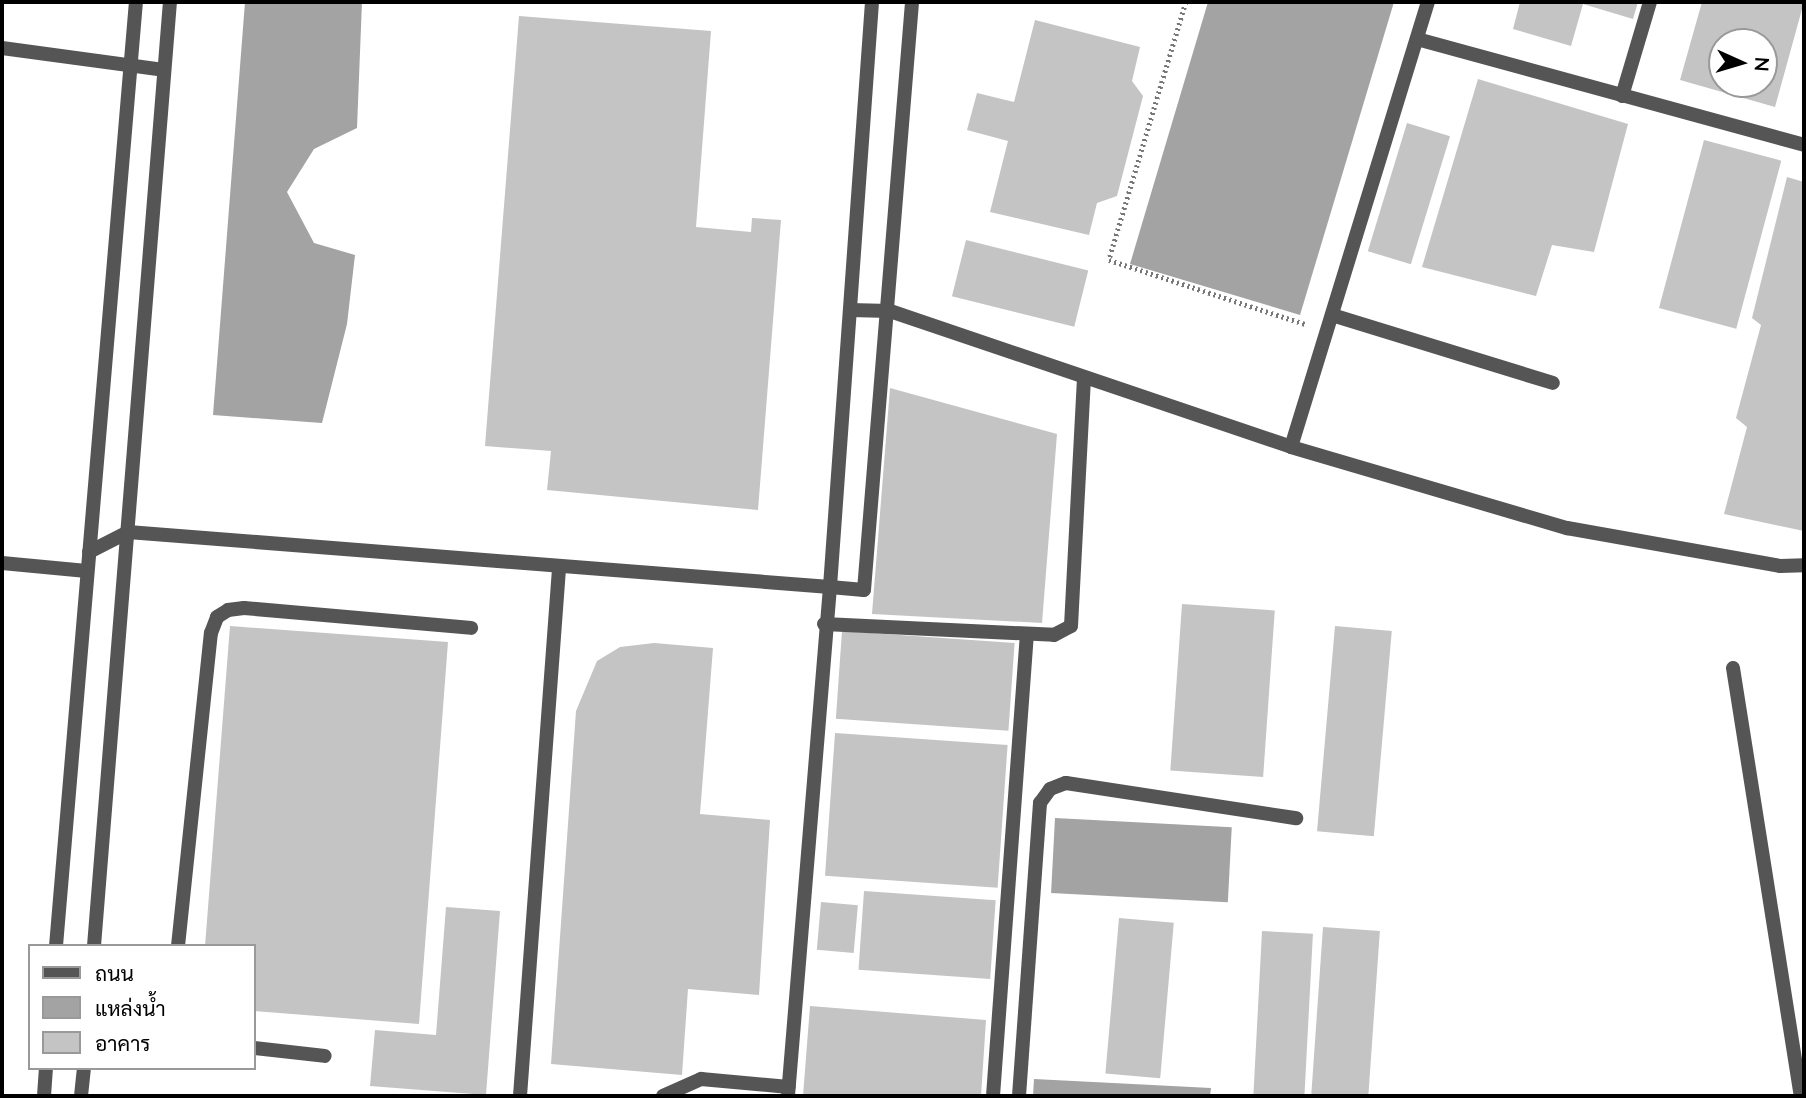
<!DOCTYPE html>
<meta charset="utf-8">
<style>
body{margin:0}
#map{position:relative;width:1806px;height:1098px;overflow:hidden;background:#fff;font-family:Lato,Sarabun,sans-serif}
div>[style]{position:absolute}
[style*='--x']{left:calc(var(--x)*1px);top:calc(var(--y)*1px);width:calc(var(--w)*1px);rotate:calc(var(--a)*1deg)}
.water>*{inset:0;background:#a3a3a3;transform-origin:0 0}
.building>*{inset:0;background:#c4c4c4;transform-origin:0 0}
.path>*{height:4.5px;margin-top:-2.25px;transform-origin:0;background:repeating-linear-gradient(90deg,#777 0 2px,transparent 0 5.5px)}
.service>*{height:14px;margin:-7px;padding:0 7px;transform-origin:7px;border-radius:7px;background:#555}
.minor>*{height:14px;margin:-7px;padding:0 7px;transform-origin:7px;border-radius:7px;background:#555}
span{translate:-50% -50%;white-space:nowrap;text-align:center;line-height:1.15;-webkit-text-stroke:5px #fff;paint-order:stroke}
.frame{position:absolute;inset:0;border:4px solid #000;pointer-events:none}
.legend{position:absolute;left:28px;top:944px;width:228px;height:126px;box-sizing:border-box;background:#fff;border:2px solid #999;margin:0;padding:9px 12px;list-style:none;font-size:21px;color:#000}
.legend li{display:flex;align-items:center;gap:14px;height:35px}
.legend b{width:35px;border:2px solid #999}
.north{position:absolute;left:1708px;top:28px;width:70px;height:70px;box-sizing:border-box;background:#fff;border:2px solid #999;border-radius:50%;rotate:94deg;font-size:19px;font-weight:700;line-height:28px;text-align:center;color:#000}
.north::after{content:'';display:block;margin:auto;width:24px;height:32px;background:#000;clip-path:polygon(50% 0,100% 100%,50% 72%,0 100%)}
</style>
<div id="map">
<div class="water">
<div style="clip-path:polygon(245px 2px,362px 2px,357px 128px,314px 149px,287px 192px,314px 243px,355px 255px,347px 324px,322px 423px,213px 415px)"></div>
<div style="clip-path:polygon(1208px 2px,1394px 2px,1300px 315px,1130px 264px)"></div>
<div style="left:1055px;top:818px;width:177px;height:75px;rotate:3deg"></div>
<div style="clip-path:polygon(1034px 1079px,1211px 1088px,1210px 1096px,1033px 1096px)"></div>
</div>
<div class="building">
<div style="clip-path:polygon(1520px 2px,1638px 2px,1633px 19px,1583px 4px,1571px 46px,1513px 29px)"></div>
<div style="clip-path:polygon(evenodd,1702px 2px,1804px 2px,1775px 107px,1680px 80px,1702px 2px,1722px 42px,1764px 42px,1764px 84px,1722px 84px,1722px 42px)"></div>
<div style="clip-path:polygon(519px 16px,711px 31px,696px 227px,751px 232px,752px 218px,781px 220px,758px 510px,547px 490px,551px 451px,485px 446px)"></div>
<div style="clip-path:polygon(1035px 20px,1140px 47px,1132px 81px,1143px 96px,1117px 196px,1097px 203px,1089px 235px,990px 212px,1008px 141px,967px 130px,977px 93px,1014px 102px)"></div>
<div style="clip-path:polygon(1478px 79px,1628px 124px,1594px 252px,1552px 245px,1536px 296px,1422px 267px)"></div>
<div style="left:1407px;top:123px;width:45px;height:134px;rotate:17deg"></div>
<div style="left:1704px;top:140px;width:80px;height:174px;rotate:15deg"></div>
<div style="clip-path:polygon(1787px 177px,1804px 182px,1804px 531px,1724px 514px,1747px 427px,1736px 418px,1761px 325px,1752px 318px)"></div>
<div style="left:966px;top:240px;width:126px;height:58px;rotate:14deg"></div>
<div style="clip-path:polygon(890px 388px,1057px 434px,1042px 623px,872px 614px)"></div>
<div style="left:1182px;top:604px;width:93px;height:167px;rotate:4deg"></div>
<div style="clip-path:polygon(230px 626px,448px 642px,419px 1024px,254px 1011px,254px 946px,205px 946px)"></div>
<div style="left:1335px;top:626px;width:57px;height:206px;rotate:5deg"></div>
<div style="left:842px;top:631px;width:173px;height:88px;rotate:4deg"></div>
<div style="clip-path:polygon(654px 643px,713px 648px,700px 814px,770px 820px,759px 995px,688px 989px,682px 1075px,551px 1064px,576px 711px,597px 661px,620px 647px)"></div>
<div style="left:835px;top:733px;width:173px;height:143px;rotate:4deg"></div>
<div style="left:864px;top:891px;width:132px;height:79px;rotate:4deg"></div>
<div style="left:821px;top:902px;width:37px;height:48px;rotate:5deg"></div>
<div style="clip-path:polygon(446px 907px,500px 911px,486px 1095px,370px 1086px,375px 1030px,436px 1035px)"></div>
<div style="left:1119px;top:918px;width:55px;height:156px;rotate:5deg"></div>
<div style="left:1323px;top:927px;width:57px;height:169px;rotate:4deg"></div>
<div style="left:1262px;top:931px;width:51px;height:165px;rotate:3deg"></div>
<div style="clip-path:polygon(810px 1006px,986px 1020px,981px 1096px,803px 1096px)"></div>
</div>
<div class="path">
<div style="--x:1186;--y:2;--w:269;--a:106.6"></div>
<div style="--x:1109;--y:260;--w:206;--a:18.1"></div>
</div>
<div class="service">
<div style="--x:872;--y:2;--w:587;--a:94.11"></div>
<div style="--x:830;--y:587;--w:34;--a:5"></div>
<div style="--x:864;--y:590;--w:590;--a:-85.33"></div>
<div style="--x:1417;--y:39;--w:401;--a:15.3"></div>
<div style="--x:2;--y:48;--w:163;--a:7.7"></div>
<div style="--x:1622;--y:96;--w:98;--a:-73.4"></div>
<div style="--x:890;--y:311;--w:423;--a:18.7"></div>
<div style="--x:1291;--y:447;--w:288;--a:16.4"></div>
<div style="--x:1567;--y:528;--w:216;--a:10.1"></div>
<div style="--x:1780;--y:566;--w:24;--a:-2"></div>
<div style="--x:1332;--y:315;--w:231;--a:17.1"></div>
<div style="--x:1291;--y:447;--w:466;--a:-72.9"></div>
<div style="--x:89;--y:552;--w:44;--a:-27.1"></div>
<div style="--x:128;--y:532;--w:704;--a:4.48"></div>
<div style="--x:830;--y:587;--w:511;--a:94.72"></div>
<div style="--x:2;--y:563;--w:85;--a:5.4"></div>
<div style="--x:824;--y:624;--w:230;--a:2.7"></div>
<div style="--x:1054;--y:635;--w:19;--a:-28"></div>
<div style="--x:1071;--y:626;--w:246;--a:-87"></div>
<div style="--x:56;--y:946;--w:947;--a:-85.16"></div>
<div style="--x:94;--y:946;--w:947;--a:-85.4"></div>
<div style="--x:178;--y:946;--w:315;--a:-84"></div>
<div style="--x:211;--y:633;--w:17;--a:-69"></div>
<div style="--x:217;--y:617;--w:13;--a:-32"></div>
<div style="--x:228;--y:610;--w:16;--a:-7"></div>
<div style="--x:244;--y:608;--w:228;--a:5"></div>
<div style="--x:254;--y:1048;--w:71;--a:6.4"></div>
<div style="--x:44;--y:1096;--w:28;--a:-86"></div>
<div style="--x:81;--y:1096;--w:28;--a:-84"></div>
<div style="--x:663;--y:1096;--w:42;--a:-24.1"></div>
<div style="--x:701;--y:1079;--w:88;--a:5.2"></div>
<div style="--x:993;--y:1096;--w:462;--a:-85.8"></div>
<div style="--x:1019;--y:1096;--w:294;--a:-85.9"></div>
<div style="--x:1040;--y:803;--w:17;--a:-54"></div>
<div style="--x:1050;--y:789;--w:17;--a:-21"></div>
<div style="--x:1066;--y:783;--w:233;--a:8.7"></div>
</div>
<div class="minor">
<div style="--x:850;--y:310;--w:40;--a:1.4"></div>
<div style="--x:1733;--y:668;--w:433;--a:81"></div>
<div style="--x:520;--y:1096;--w:528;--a:-85.77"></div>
</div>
<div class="frame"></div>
<ul class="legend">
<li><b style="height:9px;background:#555"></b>ถนน</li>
<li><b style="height:19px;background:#a3a3a3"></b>แหล่งน้ำ</li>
<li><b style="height:19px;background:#c4c4c4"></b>อาคาร</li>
</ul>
<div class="north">N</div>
</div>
